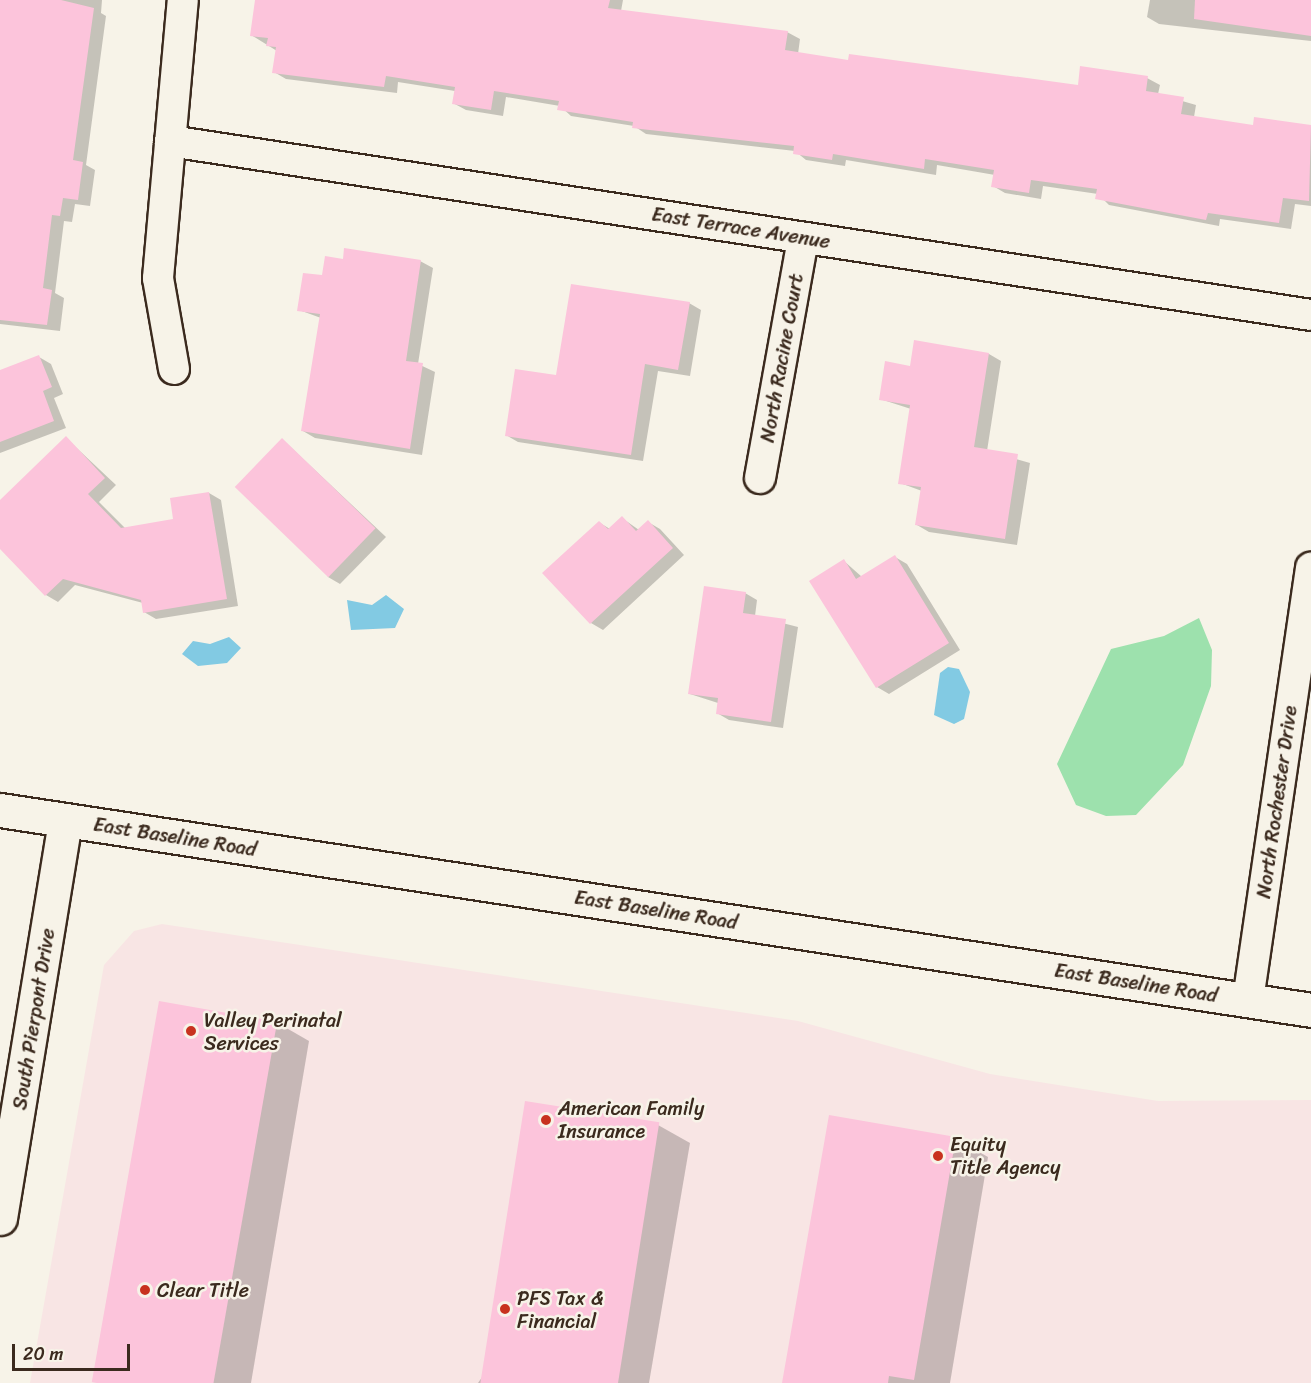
<!DOCTYPE html>
<style>
body{margin:0}
#map{position:relative;width:1311px;height:1383px;overflow:hidden;background:#f7f3e8;font-family:Sriracha,sans-serif}
div>[style]{position:absolute}
[style*='--x']{left:calc(var(--x)*1px);top:calc(var(--y)*1px);width:calc(var(--w)*1px);rotate:calc(var(--a)*1deg)}
.built>*{inset:0;background:#f8e5e4}
.green>*{inset:0;background:#9de1ad}
.water>*{inset:0;background:#82cae3}
.shadow>*{inset:0;background:#0003}
.building>*{inset:0;background:#fcc4db;transform-origin:0 0}
.roads{filter:drop-shadow(2px 0 #3b2a1e) drop-shadow(-2px 0 #3b2a1e) drop-shadow(0 2px #3b2a1e) drop-shadow(0 -2px #3b2a1e)}
.street>*{height:30px;margin:-15px;padding:0 15px;transform-origin:15px;border-radius:15px;background:#f7f3e8}
.secondary>*{height:33px;margin:-16.5px;padding:0 16.5px;transform-origin:16.5px;border-radius:16.5px;background:#f7f3e8}
.primary>*{height:33px;margin:-16.5px;padding:0 16.5px;transform-origin:16.5px;border-radius:16.5px;background:#f7f3e8}
.dots>*{width:16px;height:16px;translate:-50% -50%;box-sizing:border-box;border:3px solid #f7f3e8;border-radius:50%}
span{translate:-50% -50%;white-space:nowrap;text-align:center;line-height:1.15;-webkit-text-stroke:5px #f7f3e8;paint-order:stroke}
.street-label{font-size:20px;color:#3b2a1e}
.poi-label{font-size:20px;color:#3b2a1e}
.left{translate:0 -50%;text-align:left}
.scale{position:absolute;left:12px;top:1344px;width:118px;height:27px;box-sizing:border-box;border:3px solid #3b2a1e;border-top:0;padding-left:8px;font-size:18px;line-height:21px;white-space:nowrap;color:#3b2a1e;-webkit-text-stroke:4px #f7f3e8;paint-order:stroke}
</style>
<div id="map">
<div class="built">
<div style="clip-path:polygon(162px 924px,798px 1021px,990px 1074px,1158px 1101px,1311px 1100px,1311px 1383px,30px 1383px,104px 965px,134px 931px)"></div>
</div>
<div class="green">
<div style="clip-path:polygon(1199px 618px,1212px 650px,1211px 686px,1183px 765px,1136px 815px,1106px 816px,1076px 805px,1057px 764px,1111px 649px,1164px 636px)"></div>
</div>
<div class="water">
<div style="clip-path:polygon(386px 595px,404px 609px,395px 628px,351px 630px,347px 600px,372px 605px)"></div>
<div style="clip-path:polygon(229px 637px,241px 648px,227px 663px,198px 666px,182px 654px,193px 641px,210px 644px)"></div>
<div style="clip-path:polygon(948px 667px,959px 669px,970px 692px,964px 719px,954px 724px,934px 715px,940px 673px)"></div>
</div>
<div class="shadow">
<div style="clip-path:polygon(0 0,102px 0,101px 13px,106px 16px,86px 165px,95px 170px,90px 206px,75px 204px,72px 222px,64px 221px,55px 293px,64px 298px,60px 331px,0 324px)"></div>
<div style="clip-path:polygon(256px 0,623px 0,621px 11px,787px 32px,800px 39px,798px 54px,849px 62px,1079px 87px,1147px 78px,1160px 85px,1158px 94px,1196px 105px,1194px 117px,1254px 127px,1255px 118px,1311px 126px,1311px 206px,1295px 204px,1291px 229px,1220px 219px,1219px 226px,1109px 205px,1098px 194px,1043px 186px,1041px 199px,1005px 193px,993px 186px,995px 175px,937px 165px,936px 175px,846px 160px,845px 166px,806px 160px,795px 151px,646px 134px,634px 126px,571px 116px,560px 106px,506px 97px,503px 116px,466px 110px,453px 103px,455px 91px,398px 82px,397px 93px,286px 79px,274px 72px,277px 51px,251px 35px)"></div>
<div style="clip-path:polygon(1150px 0,1311px 0,1311px 41px,1159px 24px,1147px 17px)"></div>
<div style="clip-path:polygon(344px 261px,420px 261px,433px 268px,418px 364px,435px 372px,422px 455px,315px 438px,303px 431px,321px 318px,299px 310px,323px 277px)"></div>
<div style="clip-path:polygon(689px 303px,701px 310px,690px 376px,658px 371px,643px 461px,518px 442px,506px 435px,558px 377px)"></div>
<div style="clip-path:polygon(989px 354px,1001px 361px,987px 451px,1030px 463px,1017px 545px,929px 532px,917px 525px,922px 491px,900px 483px,911px 409px,880px 399px,911px 368px)"></div>
<div style="clip-path:polygon(39px 357px,51px 364px,63px 394px,54px 398px,66px 428px,0 453px,0 371px)"></div>
<div style="clip-path:polygon(66px 438px,116px 485px,99px 502px,125px 528px,175px 520px,209px 493px,221px 500px,238px 606px,156px 619px,144px 612px,143px 603px,75px 585px,58px 602px,46px 595px,0 547px,0 502px)"></div>
<div style="clip-path:polygon(283px 440px,386px 537px,340px 584px,328px 577px)"></div>
<div style="clip-path:polygon(622px 518px,639px 530px,648px 522px,660px 529px,684px 555px,603px 630px,591px 623px,600px 523px,610px 529px)"></div>
<div style="clip-path:polygon(895px 557px,907px 564px,960px 650px,889px 694px,877px 687px,844px 561px,862px 577px)"></div>
<div style="clip-path:polygon(745px 593px,757px 600px,755px 616px,798px 627px,783px 728px,729px 720px,717px 713px,718px 703px,690px 694px)"></div>
<div style="clip-path:polygon(276px 1022px,309px 1041px,251px 1383px,97px 1383px)"></div>
<div style="clip-path:polygon(830px 1117px,956px 1139px,988px 1157px,950px 1383px,784px 1383px)"></div>
<div style="clip-path:polygon(658px 1125px,690px 1143px,649px 1383px,478px 1383px)"></div>
</div>
<div class="building">
<div style="clip-path:polygon(0 0,61px 0,94px 8px,73px 160px,83px 162px,78px 200px,63px 198px,60px 216px,52px 215px,43px 288px,52px 290px,47px 325px,0 320px)"></div>
<div style="clip-path:polygon(255px 0,610px 0,608px 8px,788px 31px,785px 50px,848px 60px,849px 54px,1078px 85px,1080px 66px,1148px 76px,1146px 91px,1184px 97px,1181px 114px,1253px 125px,1254px 117px,1311px 125px,1309px 201px,1283px 198px,1279px 223px,1208px 213px,1206px 220px,1095px 199px,1097px 189px,1031px 180px,1029px 193px,991px 187px,994px 170px,925px 159px,924px 169px,833px 154px,832px 160px,793px 154px,794px 146px,632px 128px,633px 122px,557px 110px,559px 101px,494px 91px,491px 110px,452px 104px,455px 87px,386px 76px,384px 87px,272px 73px,276px 47px,266px 46px,268px 38px,250px 36px)"></div>
<div style="clip-path:polygon(1195px 0,1311px 0,1311px 36px,1194px 19px)"></div>
<div style="clip-path:polygon(344px 248px,421px 260px,406px 361px,423px 363px,410px 449px,301px 431px,320px 314px,297px 311px,303px 273px,322px 275px,325px 256px,343px 259px)"></div>
<div style="clip-path:polygon(571px 284px,690px 302px,678px 370px,645px 364px,631px 455px,505px 436px,515px 369px,556px 375px)"></div>
<div style="clip-path:polygon(914px 340px,989px 353px,974px 447px,1018px 454px,1005px 539px,915px 525px,921px 487px,898px 484px,910px 405px,879px 400px,885px 361px,910px 366px)"></div>
<div style="clip-path:polygon(39px 355px,52px 387px,43px 391px,54px 421px,0 442px,0 370px)"></div>
<div style="clip-path:polygon(66px 436px,105px 478px,88px 494px,121px 528px,173px 519px,170px 498px,209px 492px,227px 599px,143px 613px,141px 600px,63px 579px,45px 596px,0 549px,0 500px)"></div>
<div style="left:282px;top:438px;width:130px;height:68px;rotate:44deg"></div>
<div style="clip-path:polygon(622px 516px,636px 531px,648px 520px,673px 548px,590px 624px,542px 573px,599px 521px,608px 529px)"></div>
<div style="clip-path:polygon(895px 555px,949px 643px,876px 688px,809px 581px,844px 559px,856px 579px)"></div>
<div style="clip-path:polygon(704px 586px,746px 592px,743px 613px,786px 619px,771px 722px,716px 714px,718px 698px,688px 694px)"></div>
<div style="left:159px;top:1001px;width:120px;height:387px;rotate:10deg"></div>
<div style="left:525px;top:1101px;width:136px;height:286px;rotate:9deg"></div>
<div style="clip-path:polygon(829px 1115px,956px 1137px,914px 1380px,889px 1376px,888px 1383px,782px 1383px)"></div>
</div>
<div class="roads">
<div class="street">
<div style="--x:170;--y:141;--w:1154;--a:8.67"></div>
<div style="--x:174;--y:369;--w:92;--a:-100"></div>
<div style="--x:158;--y:278;--w:279;--a:-84.9"></div>
<div style="--x:760;--y:478;--w:244;--a:-79.8"></div>
<div style="--x:1248;--y:1000;--w:437;--a:-81.7"></div>
</div>
<div class="secondary">
<div style="--x:0;--y:1218;--w:403;--a:-80.7"></div>
</div>
<div class="primary">
<div style="--x:0;--y:810;--w:1326;--a:8.67"></div>
</div>
</div>
<div class="dots">
<div style="left:191px;top:1031px;background:#c8321e"></div>
<div style="left:546px;top:1120px;background:#c8321e"></div>
<div style="left:938px;top:1156px;background:#c8321e"></div>
<div style="left:145px;top:1290px;background:#c8321e"></div>
<div style="left:505px;top:1309px;background:#c8321e"></div>
</div>
<div class="street-label">
<span style="left:741px;top:228px;rotate:9deg">East Terrace Avenue</span>
<span style="left:782px;top:358px;rotate:-80deg">North Racine Court</span>
<span style="left:1277px;top:802px;rotate:-82deg">North Rochester Drive</span>
<span style="left:175px;top:837px;rotate:9deg">East Baseline Road</span>
<span style="left:656px;top:910px;rotate:9deg">East Baseline Road</span>
<span style="left:1136px;top:983px;rotate:9deg">East Baseline Road</span>
<span style="left:34px;top:1019px;rotate:-81deg">South Pierpont Drive</span>
</div>
<div class="poi-label">
<span class="left" style="left:204px;top:1032px">Valley Perinatal<br>Services</span>
<span class="left" style="left:558px;top:1120px">American Family<br>Insurance</span>
<span class="left" style="left:950px;top:1156px">Equity<br>Title Agency</span>
<span class="left" style="left:157px;top:1290px">Clear Title</span>
<span class="left" style="left:517px;top:1310px">PFS Tax &amp;<br>Financial</span>
</div>
<div class="scale">20 m</div>
</div>
